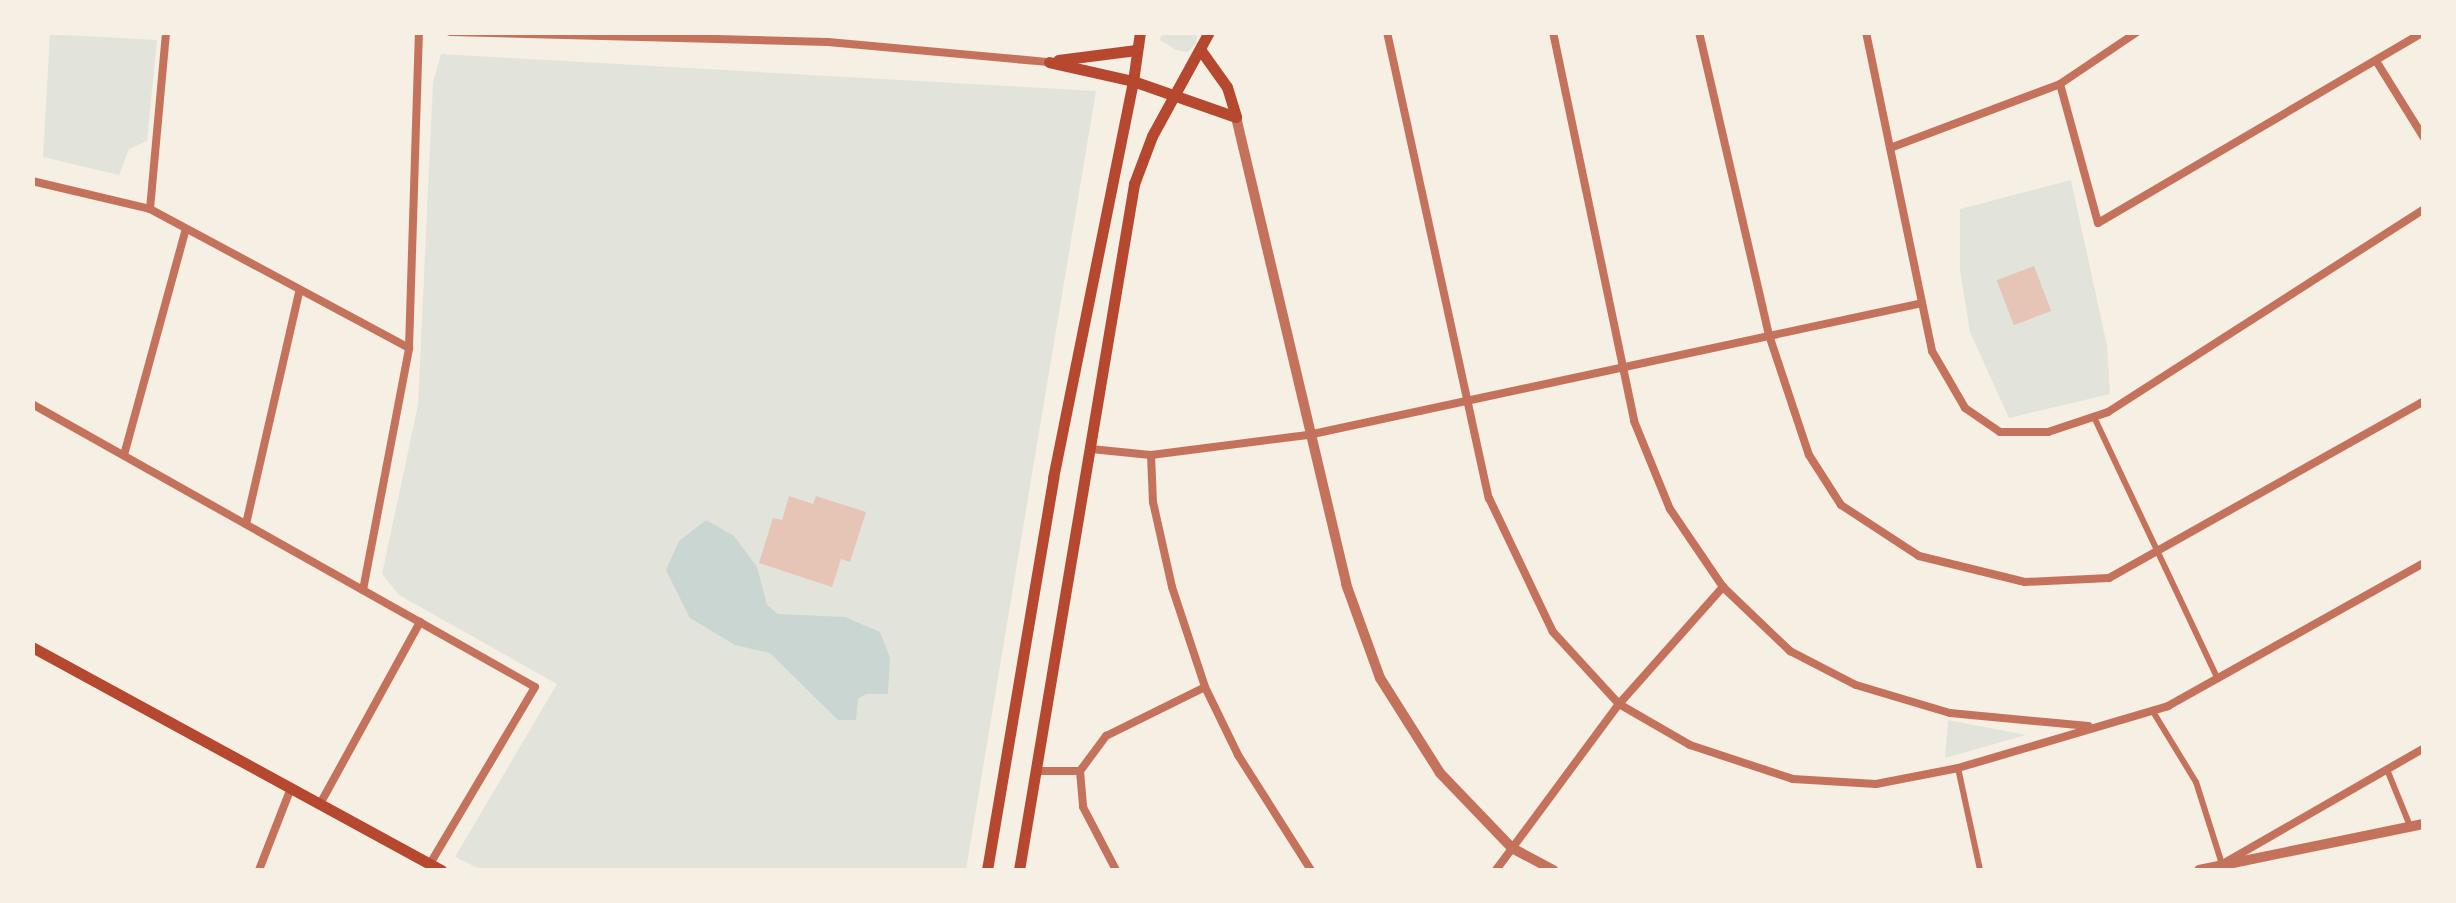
<!DOCTYPE html>
<style>
body{margin:0}
#map{position:relative;width:2456px;height:903px;overflow:hidden;background:#f6efe4;font-family:"Nunito Sans",sans-serif}
div>[style]{position:absolute}
[style*='--x']{left:calc(var(--x)*1px);top:calc(var(--y)*1px);width:calc(var(--w)*1px);rotate:calc(var(--a)*1deg)}
.green>*{inset:0;background:#e2e4dc}
.water>*{inset:0;background:#c9d6d2}
.building>*{inset:0;background:#e6c5b7;transform-origin:0 0}
.pedestrian>*{height:6px;margin:-3px;padding:0 3px;transform-origin:3px;border-radius:3px;background:#c5725c}
.minor>*{height:8px;margin:-4px;padding:0 4px;transform-origin:4px;border-radius:4px;background:#c5725c}
.tertiary>*{height:10px;margin:-5px;padding:0 5px;transform-origin:5px;border-radius:5px;background:#c5725c}
.secondary>*{height:11px;margin:-5.5px;padding:0 5.5px;transform-origin:5.5px;border-radius:5.5px;background:#b5482f}
span{translate:-50% -50%;white-space:nowrap;text-align:center;line-height:1.15;-webkit-text-stroke:8px #f6efe4;paint-order:stroke}
.frame{position:absolute;inset:0;border:35px solid #f6efe4;pointer-events:none}
</style>
<div id="map">
<div class="green">
<div style="clip-path:polygon(1161px 33px,1197px 33px,1196px 43px,1188px 52px,1176px 50px,1160px 40px)"></div>
<div style="clip-path:polygon(50px 34px,157px 40px,147px 141px,129px 149px,119px 175px,43px 157px)"></div>
<div style="clip-path:polygon(441px 54px,1096px 91px,966px 870px,482px 870px,455px 857px,557px 684px,399px 595px,382px 574px,418px 405px,433px 82px)"></div>
<div style="clip-path:polygon(2071px 180px,2107px 346px,2110px 394px,2009px 418px,1970px 332px,1960px 270px,1960px 209px)"></div>
<div style="clip-path:polygon(1948px 720px,2026px 735px,1945px 758px)"></div>
</div>
<div class="water">
<div style="clip-path:polygon(706px 520px,734px 536px,757px 567px,767px 605px,778px 614px,845px 617px,880px 632px,890px 658px,888px 694px,866px 694px,858px 699px,856px 720px,838px 720px,770px 653px,735px 645px,690px 618px,666px 570px,679px 541px)"></div>
</div>
<div class="building">
<div style="left:2034px;top:266px;width:48px;height:40px;rotate:69deg"></div>
<div style="clip-path:polygon(789px 496px,813px 504px,816px 496px,866px 512px,850px 562px,841px 559px,832px 587px,759px 563px,773px 518px,782px 520px)"></div>
</div>
<div class="pedestrian">
<div style="--x:2094;--y:417;--w:290;--a:64.7"></div>
<div style="--x:2152;--y:710;--w:84;--a:58.6"></div>
<div style="--x:2196;--y:782;--w:86;--a:72.4"></div>
<div style="--x:1958;--y:768;--w:104;--a:77.8"></div>
<div style="--x:2388;--y:772;--w:58;--a:67.8"></div>
</div>
<div class="minor">
<div style="--x:450;--y:32;--w:378;--a:1.5"></div>
<div style="--x:828;--y:42;--w:222;--a:5.2"></div>
<div style="--x:1387;--y:32;--w:477;--a:77.7"></div>
<div style="--x:1489;--y:498;--w:148;--a:64.5"></div>
<div style="--x:1553;--y:632;--w:98;--a:47.5"></div>
<div style="--x:1619;--y:704;--w:82;--a:30"></div>
<div style="--x:1690;--y:745;--w:108;--a:18.3"></div>
<div style="--x:1793;--y:779;--w:83;--a:3.4"></div>
<div style="--x:1876;--y:784;--w:84;--a:-11"></div>
<div style="--x:1958;--y:768;--w:219;--a:-16.4"></div>
<div style="--x:2168;--y:706;--w:293;--a:-29.2"></div>
<div style="--x:1553;--y:32;--w:397;--a:78.2"></div>
<div style="--x:1634;--y:421;--w:95;--a:67.8"></div>
<div style="--x:1670;--y:509;--w:94;--a:55.8"></div>
<div style="--x:1723;--y:587;--w:93;--a:43.7"></div>
<div style="--x:1790;--y:651;--w:74;--a:27.3"></div>
<div style="--x:1856;--y:685;--w:98;--a:16.6"></div>
<div style="--x:1950;--y:713;--w:139;--a:5.4"></div>
<div style="--x:1699;--y:32;--w:311;--a:77"></div>
<div style="--x:1769;--y:335;--w:126;--a:71.6"></div>
<div style="--x:1809;--y:455;--w:59;--a:57.4"></div>
<div style="--x:1841;--y:505;--w:93;--a:33.2"></div>
<div style="--x:1919;--y:556;--w:109;--a:13.8"></div>
<div style="--x:2025;--y:582;--w:84;--a:-2.7"></div>
<div style="--x:2109;--y:578;--w:361;--a:-29.3"></div>
<div style="--x:1866;--y:32;--w:326;--a:78.3"></div>
<div style="--x:1932;--y:351;--w:66;--a:59.9"></div>
<div style="--x:1965;--y:408;--w:42;--a:34.4"></div>
<div style="--x:2000;--y:432;--w:48;--a:0"></div>
<div style="--x:2048;--y:432;--w:63;--a:-18.4"></div>
<div style="--x:2108;--y:412;--w:376;--a:-32.7"></div>
<div style="--x:2378;--y:64;--w:87;--a:58.1"></div>
<div style="--x:2060;--y:84;--w:144;--a:74.7"></div>
<div style="--x:2098;--y:223;--w:377;--a:-30.4"></div>
<div style="--x:1890;--y:148;--w:182;--a:-20.6"></div>
<div style="--x:2060;--y:84;--w:93;--a:-34"></div>
<div style="--x:32;--y:181;--w:121;--a:13.3"></div>
<div style="--x:150;--y:209;--w:294;--a:28.2"></div>
<div style="--x:150;--y:209;--w:178;--a:-84.8"></div>
<div style="--x:32;--y:404;--w:577;--a:29.36"></div>
<div style="--x:535;--y:687;--w:206;--a:120.7"></div>
<div style="--x:1091;--y:449;--w:60;--a:5.7"></div>
<div style="--x:1151;--y:455;--w:158;--a:-7.3"></div>
<div style="--x:1308;--y:435;--w:628;--a:-12.13"></div>
<div style="--x:124;--y:455;--w:234;--a:-74.7"></div>
<div style="--x:1151;--y:455;--w:47;--a:87.6"></div>
<div style="--x:1153;--y:502;--w:87;--a:77.4"></div>
<div style="--x:1172;--y:587;--w:105;--a:71.7"></div>
<div style="--x:1205;--y:687;--w:76;--a:64.1"></div>
<div style="--x:1238;--y:755;--w:136;--a:57.6"></div>
<div style="--x:246;--y:524;--w:238;--a:-77.1"></div>
<div style="--x:363;--y:590;--w:246;--a:-79.2"></div>
<div style="--x:409;--y:348;--w:316;--a:-88.2"></div>
<div style="--x:1035;--y:771;--w:45;--a:0"></div>
<div style="--x:1080;--y:771;--w:44;--a:-53.4"></div>
<div style="--x:1106;--y:736;--w:110;--a:-26.3"></div>
<div style="--x:1080;--y:771;--w:36;--a:85"></div>
<div style="--x:1083;--y:807;--w:71;--a:62.4"></div>
<div style="--x:320;--y:804;--w:208;--a:-61.2"></div>
<div style="--x:2226;--y:862;--w:228;--a:-29.9"></div>
<div style="--x:259;--y:870;--w:88;--a:-68.7"></div>
<div style="--x:1496;--y:870;--w:207;--a:-53.5"></div>
<div style="--x:1619;--y:704;--w:157;--a:-48.4"></div>
</div>
<div class="tertiary">
<div style="--x:1236;--y:117;--w:480;--a:76.7"></div>
<div style="--x:1346;--y:584;--w:100;--a:70.1"></div>
<div style="--x:1380;--y:678;--w:112;--a:57.7"></div>
<div style="--x:1440;--y:773;--w:104;--a:46.2"></div>
<div style="--x:1512;--y:848;--w:47;--a:28.2"></div>
<div style="--x:2199;--y:870;--w:230;--a:-11.6"></div>
</div>
<div class="secondary">
<div style="--x:1140;--y:32;--w:49;--a:98.1"></div>
<div style="--x:1133;--y:81;--w:109;--a:19.3"></div>
<div style="--x:1202;--y:52;--w:43;--a:54.5"></div>
<div style="--x:1227;--y:87;--w:31;--a:73"></div>
<div style="--x:1058;--y:60;--w:79;--a:-7.3"></div>
<div style="--x:32;--y:647;--w:466;--a:28.6"></div>
<div style="--x:987;--y:870;--w:398;--a:-80.4"></div>
<div style="--x:1053;--y:478;--w:405;--a:-78.6"></div>
<div style="--x:1133;--y:81;--w:86;--a:-167.3"></div>
<div style="--x:1019;--y:870;--w:696;--a:-80.48"></div>
<div style="--x:1134;--y:184;--w:51;--a:-69.4"></div>
<div style="--x:1152;--y:136;--w:119;--a:-61.3"></div>
</div>
<div class="frame"></div>
</div>
